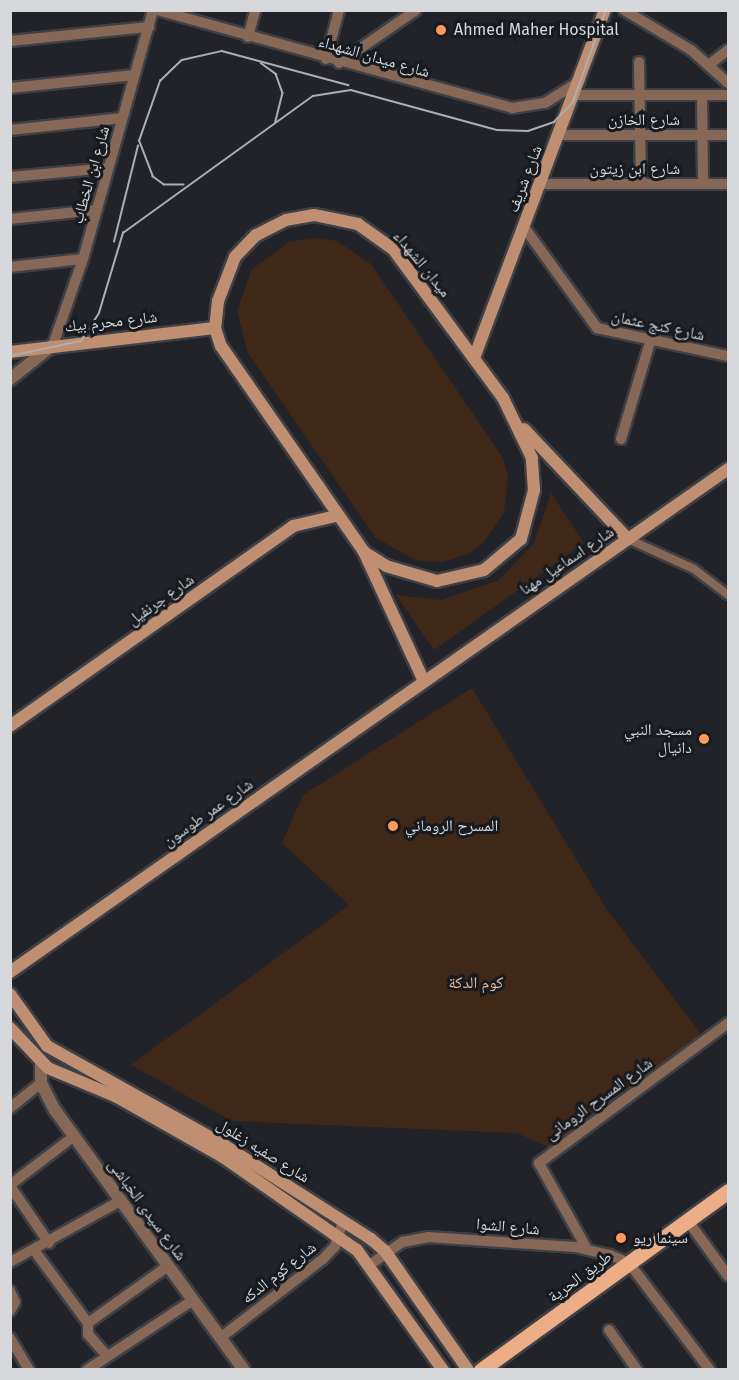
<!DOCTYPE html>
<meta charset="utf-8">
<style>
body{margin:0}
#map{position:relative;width:739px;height:1380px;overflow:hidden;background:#212328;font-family:"Fira Sans","Noto Naskh Arabic",sans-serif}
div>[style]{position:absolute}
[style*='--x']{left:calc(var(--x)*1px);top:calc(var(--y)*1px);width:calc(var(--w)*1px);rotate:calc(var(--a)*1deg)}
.green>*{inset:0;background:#402819}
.roads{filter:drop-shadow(2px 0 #3e4045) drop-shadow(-2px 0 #3e4045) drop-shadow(0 2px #3e4045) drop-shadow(0 -2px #3e4045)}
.pedestrian>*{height:8px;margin:-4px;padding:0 4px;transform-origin:4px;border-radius:4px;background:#876856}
.minor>*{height:10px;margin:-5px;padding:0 5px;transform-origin:5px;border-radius:5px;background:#876856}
.tertiary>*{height:12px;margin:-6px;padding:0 6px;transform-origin:6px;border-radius:6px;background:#876856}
.secondary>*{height:12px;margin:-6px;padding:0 6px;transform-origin:6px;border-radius:6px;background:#c08f72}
.primary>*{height:15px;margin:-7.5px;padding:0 7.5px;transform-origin:7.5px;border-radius:7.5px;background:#edae87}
.tram>*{height:1.5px;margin:-0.75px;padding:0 0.75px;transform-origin:0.75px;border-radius:0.75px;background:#acaeb1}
.dots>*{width:16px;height:16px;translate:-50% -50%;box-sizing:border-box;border:3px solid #171a1e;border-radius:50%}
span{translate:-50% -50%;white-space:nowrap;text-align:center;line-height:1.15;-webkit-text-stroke:6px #171a1e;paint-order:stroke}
.poi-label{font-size:16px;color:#d6d8db}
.left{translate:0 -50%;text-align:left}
.right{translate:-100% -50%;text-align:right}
.street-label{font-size:16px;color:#d6d8db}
.park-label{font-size:16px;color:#efb998}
.frame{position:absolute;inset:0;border:12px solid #d6d8db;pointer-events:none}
</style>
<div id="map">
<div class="green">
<div style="clip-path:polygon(314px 238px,337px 241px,371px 264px,503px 458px,508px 476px,504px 513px,483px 543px,468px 554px,443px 562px,417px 561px,375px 537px,248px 353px,237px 311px,252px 269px,289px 242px)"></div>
<div style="clip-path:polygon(551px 493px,584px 543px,434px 650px,396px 595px,441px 600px,499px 580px,534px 543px)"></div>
<div style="clip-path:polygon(472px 688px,607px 910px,701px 1034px,550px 1148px,517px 1133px,232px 1121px,131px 1065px,349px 905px,282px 843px,303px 795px)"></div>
</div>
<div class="roads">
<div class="pedestrian">
<div style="--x:628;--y:539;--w:72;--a:24.4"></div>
<div style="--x:694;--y:569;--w:43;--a:37.4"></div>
</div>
<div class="minor">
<div style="--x:157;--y:10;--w:368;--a:15.4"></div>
<div style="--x:512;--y:108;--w:33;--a:-9"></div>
<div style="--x:545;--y:103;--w:41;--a:-32.2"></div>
<div style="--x:624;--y:10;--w:78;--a:30.8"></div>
<div style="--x:691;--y:50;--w:50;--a:41.7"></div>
<div style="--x:248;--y:37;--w:28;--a:-75"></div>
<div style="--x:10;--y:41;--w:140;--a:-5.8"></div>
<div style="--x:326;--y:59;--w:51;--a:-75.1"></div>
<div style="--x:639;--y:62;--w:122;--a:89.1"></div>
<div style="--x:339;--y:63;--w:93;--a:-34.5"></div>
<div style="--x:710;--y:64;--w:23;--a:-38"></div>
<div style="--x:10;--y:88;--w:125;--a:-6"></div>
<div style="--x:574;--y:95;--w:154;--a:0"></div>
<div style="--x:702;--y:97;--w:86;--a:89.3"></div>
<div style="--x:10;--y:130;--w:113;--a:-6.1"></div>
<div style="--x:560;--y:135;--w:168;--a:0"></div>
<div style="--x:10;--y:177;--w:98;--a:-5.2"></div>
<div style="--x:542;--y:184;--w:186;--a:0"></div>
<div style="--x:10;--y:219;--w:87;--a:-5.9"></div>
<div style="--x:524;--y:227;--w:125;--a:54.1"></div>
<div style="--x:597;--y:328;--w:134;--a:12.1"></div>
<div style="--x:10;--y:267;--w:73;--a:-6.3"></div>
<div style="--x:53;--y:345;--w:91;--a:-70.8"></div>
<div style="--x:83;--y:259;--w:259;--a:-74.3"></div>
<div style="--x:621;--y:439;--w:104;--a:-73.3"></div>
<div style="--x:10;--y:1108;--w:40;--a:-39"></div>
<div style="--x:10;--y:1185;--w:79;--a:-37.3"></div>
<div style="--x:10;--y:1186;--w:69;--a:55.6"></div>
<div style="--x:688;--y:1221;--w:68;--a:54"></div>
<div style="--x:587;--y:1249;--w:98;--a:-119.2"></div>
<div style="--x:539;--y:1163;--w:235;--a:-36.5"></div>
<div style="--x:34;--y:1250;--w:91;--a:53.5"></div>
<div style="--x:10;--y:1262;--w:126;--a:-29"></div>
<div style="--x:371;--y:1264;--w:39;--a:-35"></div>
<div style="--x:403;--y:1242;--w:25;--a:-11"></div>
<div style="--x:428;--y:1237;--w:147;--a:3.9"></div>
<div style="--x:575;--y:1247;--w:36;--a:13"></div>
<div style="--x:610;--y:1255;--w:21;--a:23"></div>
<div style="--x:629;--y:1263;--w:134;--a:52.9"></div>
<div style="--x:10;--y:1291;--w:12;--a:66"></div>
<div style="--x:15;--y:1302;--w:10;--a:119"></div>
<div style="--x:609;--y:1330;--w:49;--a:55"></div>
<div style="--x:10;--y:1338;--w:37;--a:59"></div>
<div style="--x:220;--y:1338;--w:130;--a:-37.5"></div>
<div style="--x:323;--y:1259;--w:18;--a:-47"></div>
<div style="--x:335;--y:1246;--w:25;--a:-72"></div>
<div style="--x:107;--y:1356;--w:29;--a:-131"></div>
<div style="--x:88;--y:1334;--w:11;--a:-90"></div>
<div style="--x:88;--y:1323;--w:98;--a:-35.5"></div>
<div style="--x:87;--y:1370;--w:127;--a:-33.4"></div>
</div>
<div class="tertiary">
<div style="--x:10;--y:379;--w:55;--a:-38.3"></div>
<div style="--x:41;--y:1063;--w:20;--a:90"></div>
<div style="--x:41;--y:1083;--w:30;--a:63"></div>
<div style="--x:55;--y:1110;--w:321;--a:54"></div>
</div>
<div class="secondary">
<div style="--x:10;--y:352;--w:206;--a:-6.7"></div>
<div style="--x:474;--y:358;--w:372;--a:-69.4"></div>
<div style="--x:524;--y:429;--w:151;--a:46.6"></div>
<div style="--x:364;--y:552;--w:26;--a:32"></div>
<div style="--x:386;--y:566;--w:53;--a:16.4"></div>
<div style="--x:437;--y:581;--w:48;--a:-13.2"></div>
<div style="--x:484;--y:570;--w:48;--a:-40"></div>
<div style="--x:521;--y:539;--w:51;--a:-75.1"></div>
<div style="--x:534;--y:490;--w:32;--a:-94"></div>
<div style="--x:532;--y:458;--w:67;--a:-115.8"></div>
<div style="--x:503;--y:398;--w:185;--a:-126.4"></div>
<div style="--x:393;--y:249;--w:43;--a:-144.5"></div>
<div style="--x:358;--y:224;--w:45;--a:-168.4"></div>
<div style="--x:314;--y:215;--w:28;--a:170"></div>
<div style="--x:286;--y:220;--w:34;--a:153"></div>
<div style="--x:256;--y:235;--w:30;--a:134"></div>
<div style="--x:235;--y:257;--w:47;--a:111.1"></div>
<div style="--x:218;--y:301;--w:27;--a:96"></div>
<div style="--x:215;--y:328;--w:19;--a:72"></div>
<div style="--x:221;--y:346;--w:251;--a:55.2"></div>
<div style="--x:364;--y:552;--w:140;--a:65.1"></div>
<div style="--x:10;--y:726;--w:347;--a:-35.2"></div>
<div style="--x:293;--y:526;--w:44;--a:-13.1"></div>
<div style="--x:10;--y:972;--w:877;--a:-35.01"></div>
<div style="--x:10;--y:994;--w:64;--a:54.6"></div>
<div style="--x:47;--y:1046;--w:203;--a:29.2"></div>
<div style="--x:224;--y:1145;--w:174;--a:32.6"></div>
<div style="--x:371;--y:1239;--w:18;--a:41"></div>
<div style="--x:385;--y:1251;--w:145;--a:55.1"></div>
<div style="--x:10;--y:1028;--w:55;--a:46.5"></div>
<div style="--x:48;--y:1068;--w:75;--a:22.8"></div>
<div style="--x:117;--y:1097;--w:122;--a:29.5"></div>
<div style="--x:223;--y:1157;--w:163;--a:34.8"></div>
<div style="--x:357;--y:1250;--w:148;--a:54.4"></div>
</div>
<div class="primary">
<div style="--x:481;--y:1370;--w:305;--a:-35.9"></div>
</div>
</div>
<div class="tram">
<div style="--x:261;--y:63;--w:19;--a:36"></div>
<div style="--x:276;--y:74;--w:20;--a:70"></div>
<div style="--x:283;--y:93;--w:30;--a:104"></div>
<div style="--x:184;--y:185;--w:20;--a:180"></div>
<div style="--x:164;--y:185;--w:14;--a:-144"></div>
<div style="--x:153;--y:177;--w:39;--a:-111"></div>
<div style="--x:139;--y:141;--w:64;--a:-70.7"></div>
<div style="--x:160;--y:81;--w:30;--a:-44"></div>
<div style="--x:182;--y:60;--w:41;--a:-12.7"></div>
<div style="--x:222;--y:51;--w:131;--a:15.1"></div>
<div style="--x:114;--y:242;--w:99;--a:-76"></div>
<div style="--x:10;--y:356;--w:73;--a:-11.9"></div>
<div style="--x:81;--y:341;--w:33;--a:-57"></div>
<div style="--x:99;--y:313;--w:84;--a:-73.3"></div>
<div style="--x:123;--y:233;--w:234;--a:-35.8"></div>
<div style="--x:313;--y:96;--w:38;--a:-9"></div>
<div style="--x:351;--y:90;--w:151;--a:15.3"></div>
<div style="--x:497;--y:130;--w:31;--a:2"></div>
<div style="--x:528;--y:131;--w:28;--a:-19"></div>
<div style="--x:554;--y:122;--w:28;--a:-46"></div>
<div style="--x:573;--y:102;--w:98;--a:-70.3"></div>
</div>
<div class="dots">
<div style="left:441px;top:30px;background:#ff9b5a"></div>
<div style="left:704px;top:739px;background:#ff9b5a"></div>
<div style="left:393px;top:826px;background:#ff9b5a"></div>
<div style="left:621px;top:1238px;background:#ff9b5a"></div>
</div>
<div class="poi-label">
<span class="left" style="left:454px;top:30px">Ahmed Maher Hospital</span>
<span class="right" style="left:692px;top:739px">مسجد النبي<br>دانيال</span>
<span class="left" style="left:405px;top:826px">المسرح الروماني</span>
<span class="left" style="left:633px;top:1238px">سينما ريو</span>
</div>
<div class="street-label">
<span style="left:374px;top:57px;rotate:16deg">شارع ميدان الشهداء</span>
<span style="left:644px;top:120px">شارع الخازن</span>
<span style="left:635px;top:169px">شارع ابن زيتون</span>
<span style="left:91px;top:175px;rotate:-74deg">شارع ابن الخطاب</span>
<span style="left:525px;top:179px;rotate:-69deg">شارع شريف</span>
<span style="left:422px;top:264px;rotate:51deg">ميدان الشهداء</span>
<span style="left:111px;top:322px;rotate:-6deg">شارع محرم بيك</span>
<span style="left:658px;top:326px;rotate:12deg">شارع كنج عثمان</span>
<span style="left:567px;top:561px;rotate:-34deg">شارع اسماعيل مهنا</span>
<span style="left:161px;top:600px;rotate:-35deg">شارع جرنفيل</span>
<span style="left:208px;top:813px;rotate:-35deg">شارع عمر طوسون</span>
<span style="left:599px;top:1099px;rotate:-36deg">شارع المسرح الرومانى</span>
<span style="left:263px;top:1151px;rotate:32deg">شارع صفيه زغلول</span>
<span style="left:147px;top:1210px;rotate:54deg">شارع سيدى الخباشى</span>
<span style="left:508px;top:1227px;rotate:5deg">شارع الشوا</span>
<span style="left:279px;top:1273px;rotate:-38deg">شارع كوم الدكه</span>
<span style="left:580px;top:1277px;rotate:-36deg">طريق الحرية</span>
</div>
<div class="park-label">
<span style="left:476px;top:983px">كوم الدكة</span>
</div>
<div class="frame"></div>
</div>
